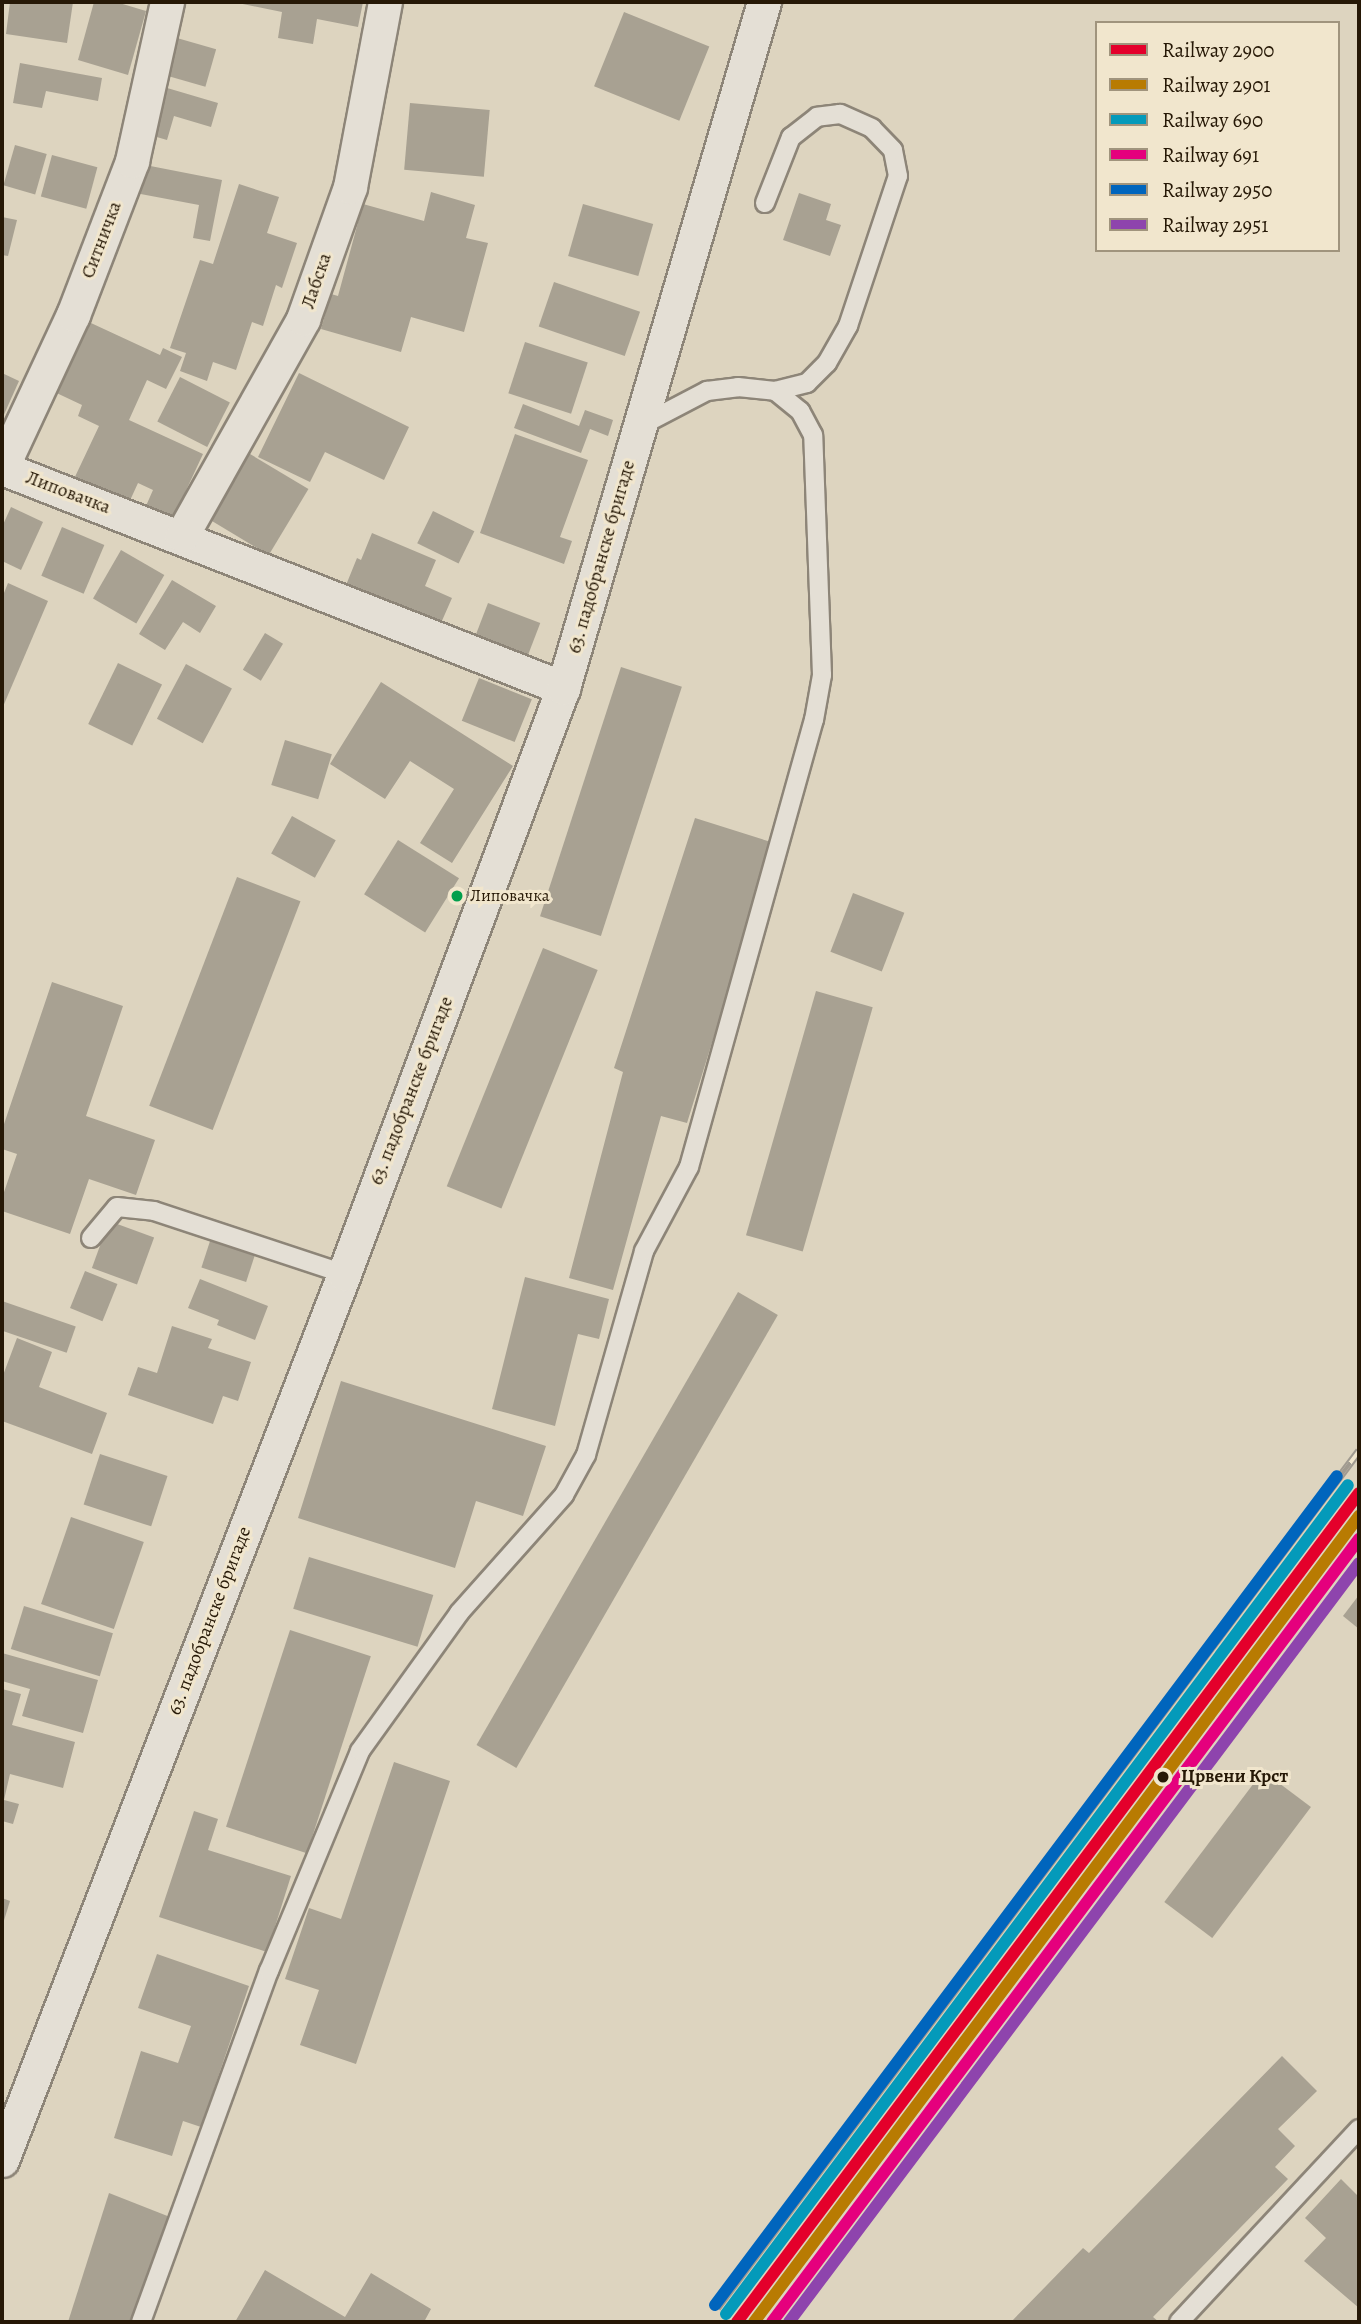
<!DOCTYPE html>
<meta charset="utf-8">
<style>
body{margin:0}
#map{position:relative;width:1361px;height:2324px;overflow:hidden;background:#ddd4bf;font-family:Alegreya,serif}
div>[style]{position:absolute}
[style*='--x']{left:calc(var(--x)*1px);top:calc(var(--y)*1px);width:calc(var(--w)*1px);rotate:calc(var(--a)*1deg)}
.building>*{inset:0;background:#a8a192;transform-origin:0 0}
.roads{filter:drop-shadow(2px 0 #8d8578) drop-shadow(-2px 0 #8d8578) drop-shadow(0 2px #8d8578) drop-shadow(0 -2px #8d8578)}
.service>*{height:18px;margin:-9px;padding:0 9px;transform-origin:9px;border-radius:9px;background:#e4dfd5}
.minor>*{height:33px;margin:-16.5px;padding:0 16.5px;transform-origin:16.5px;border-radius:16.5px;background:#e4dfd5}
.rail>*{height:8px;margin-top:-4px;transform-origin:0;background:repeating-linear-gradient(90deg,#f1e6cd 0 16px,#a09a90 0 32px);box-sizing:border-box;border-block:2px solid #a09a90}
.rail-1>*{height:12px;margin:-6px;padding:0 6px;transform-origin:6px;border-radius:6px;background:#e4002b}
.rail-2>*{height:12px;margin:-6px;padding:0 6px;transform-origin:6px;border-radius:6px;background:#b87b02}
.rail-3>*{height:12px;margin:-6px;padding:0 6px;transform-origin:6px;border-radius:6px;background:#049aba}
.rail-4>*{height:12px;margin:-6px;padding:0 6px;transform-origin:6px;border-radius:6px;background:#e5007d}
.rail-5>*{height:12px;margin:-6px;padding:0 6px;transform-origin:6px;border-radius:6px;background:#0065bd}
.rail-6>*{height:12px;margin:-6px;padding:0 6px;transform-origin:6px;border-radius:6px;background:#8e44ad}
.dots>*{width:19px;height:19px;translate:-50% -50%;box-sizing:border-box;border:4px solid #f1e6cd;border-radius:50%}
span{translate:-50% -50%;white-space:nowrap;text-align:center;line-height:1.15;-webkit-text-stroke:6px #f1e6cd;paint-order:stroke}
.bus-label{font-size:17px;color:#261806}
.left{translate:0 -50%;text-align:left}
.street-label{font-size:19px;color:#261806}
.stop-label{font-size:19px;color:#261806;font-weight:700}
.frame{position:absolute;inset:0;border:4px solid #261806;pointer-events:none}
.legend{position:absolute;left:1095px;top:21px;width:245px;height:231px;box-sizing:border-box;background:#f1e6cd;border:2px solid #a0947d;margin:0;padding:9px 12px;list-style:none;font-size:21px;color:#261806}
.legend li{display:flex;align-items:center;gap:14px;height:35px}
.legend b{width:35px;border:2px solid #a0947d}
</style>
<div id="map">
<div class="building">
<div style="clip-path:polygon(10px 2px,73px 2px,67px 43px,6px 34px)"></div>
<div style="clip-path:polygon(94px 2px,116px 2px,146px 11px,128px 75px,78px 60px)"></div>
<div style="clip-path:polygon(233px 2px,363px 2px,358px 27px,317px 19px,313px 44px,278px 38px,282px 12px)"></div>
<div style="left:624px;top:12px;width:92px;height:80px;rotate:22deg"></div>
<div style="left:170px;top:36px;width:48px;height:39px;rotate:16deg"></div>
<div style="clip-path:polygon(20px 63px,102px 78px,98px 101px,46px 91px,42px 108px,13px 103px)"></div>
<div style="clip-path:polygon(157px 85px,218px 103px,211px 127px,174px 116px,167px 140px,143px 133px)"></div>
<div style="left:410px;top:103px;width:80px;height:67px;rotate:5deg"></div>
<div style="left:15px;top:145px;width:33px;height:42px;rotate:16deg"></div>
<div style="left:52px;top:155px;width:47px;height:43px;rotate:15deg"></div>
<div style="clip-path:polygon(135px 163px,222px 180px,210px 241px,193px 238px,199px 205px,130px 192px)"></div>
<div style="clip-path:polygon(239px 184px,279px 197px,267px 233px,297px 243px,282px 288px,276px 285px,263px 326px,252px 322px,236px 370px,213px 362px,207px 381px,180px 371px,186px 353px,170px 348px,200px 260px,213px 264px)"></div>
<div style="clip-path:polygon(431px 192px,475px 205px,466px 238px,488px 243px,464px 332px,411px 317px,401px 352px,321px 329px,331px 294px,338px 296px,363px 204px,424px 221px)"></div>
<div style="clip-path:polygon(799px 193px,831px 204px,826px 220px,841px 225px,830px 256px,783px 240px)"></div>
<div style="left:583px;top:204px;width:73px;height:54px;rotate:16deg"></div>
<div style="clip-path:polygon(2px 217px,17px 220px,8px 256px,2px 255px)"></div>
<div style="left:554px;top:282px;width:91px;height:47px;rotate:19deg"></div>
<div style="clip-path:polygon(78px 317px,160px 355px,163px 348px,182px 357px,166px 389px,147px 380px,129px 420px,203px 454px,169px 527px,142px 515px,153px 490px,138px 483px,127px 507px,73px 481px,99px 426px,78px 416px,82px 405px,46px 388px)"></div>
<div style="left:525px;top:342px;width:66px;height:54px;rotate:18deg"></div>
<div style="clip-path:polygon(2px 373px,19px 381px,2px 419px)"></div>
<div style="clip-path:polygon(299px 373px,409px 427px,384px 480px,325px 452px,310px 482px,258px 457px)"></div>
<div style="left:180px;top:377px;width:56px;height:50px;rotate:27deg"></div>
<div style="clip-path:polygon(523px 404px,579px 426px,585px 410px,613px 420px,608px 436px,590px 429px,581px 453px,514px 428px)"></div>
<div style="clip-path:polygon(515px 434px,588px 460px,560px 537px,572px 541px,564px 564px,480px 533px)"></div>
<div style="left:245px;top:451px;width:74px;height:77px;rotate:31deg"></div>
<div style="clip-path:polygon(11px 507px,43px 522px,21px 570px,2px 561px,2px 527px)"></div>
<div style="left:433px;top:511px;width:46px;height:36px;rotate:26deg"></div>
<div style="left:62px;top:527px;width:46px;height:53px;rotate:23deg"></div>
<div style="clip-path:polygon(372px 533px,436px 560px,425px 586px,452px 598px,441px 623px,342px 595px,357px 558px,361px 560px)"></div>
<div style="left:121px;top:550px;width:50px;height:56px;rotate:30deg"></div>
<div style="clip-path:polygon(172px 580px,216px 606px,200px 633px,183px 622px,165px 650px,139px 634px)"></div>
<div style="clip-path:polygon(8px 583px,48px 601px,2px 709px,2px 598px)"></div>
<div style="left:488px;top:603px;width:56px;height:46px;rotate:21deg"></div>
<div style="left:265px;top:633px;width:21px;height:43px;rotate:31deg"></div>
<div style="left:118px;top:663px;width:49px;height:68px;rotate:26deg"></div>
<div style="left:186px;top:664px;width:52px;height:62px;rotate:28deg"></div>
<div style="left:621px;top:667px;width:64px;height:262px;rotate:18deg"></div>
<div style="left:479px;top:678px;width:57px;height:46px;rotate:22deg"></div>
<div style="clip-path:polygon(381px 682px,513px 766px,452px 863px,420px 843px,454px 789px,410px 761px,385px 799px,330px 764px)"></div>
<div style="left:285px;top:740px;width:49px;height:47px;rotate:17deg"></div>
<div style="left:292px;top:816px;width:50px;height:43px;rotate:29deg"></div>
<div style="clip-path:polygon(695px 818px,774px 843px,687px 1123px,661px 1116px,613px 1290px,569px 1278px,623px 1072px,614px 1068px)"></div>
<div style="left:398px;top:840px;width:72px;height:64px;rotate:32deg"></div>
<div style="left:237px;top:877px;width:68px;height:245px;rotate:21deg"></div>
<div style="left:853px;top:893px;width:55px;height:63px;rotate:21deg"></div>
<div style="left:543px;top:948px;width:59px;height:257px;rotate:22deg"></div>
<div style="clip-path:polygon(52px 982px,123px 1006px,86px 1116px,155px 1140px,136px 1195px,89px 1179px,70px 1234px,2px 1211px,2px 1198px,17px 1154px,2px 1149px,2px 1130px)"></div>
<div style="left:816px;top:991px;width:59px;height:254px;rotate:16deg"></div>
<div style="left:109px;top:1221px;width:48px;height:50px;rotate:20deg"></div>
<div style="left:211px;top:1238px;width:47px;height:31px;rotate:18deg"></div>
<div style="left:85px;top:1271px;width:35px;height:40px;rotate:22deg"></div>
<div style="clip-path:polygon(525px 1277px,609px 1299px,599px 1339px,578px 1334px,555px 1426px,492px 1409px)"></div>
<div style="clip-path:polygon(200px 1279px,268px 1306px,255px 1340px,217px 1325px,219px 1320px,188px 1308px)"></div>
<div style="left:738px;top:1292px;width:46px;height:523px;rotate:30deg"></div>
<div style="left:2px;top:1301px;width:78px;height:28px;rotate:19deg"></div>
<div style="clip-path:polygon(172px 1326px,212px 1339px,208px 1348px,251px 1362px,238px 1401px,223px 1396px,213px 1424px,128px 1395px,138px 1367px,157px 1373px)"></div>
<div style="clip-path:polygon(17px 1338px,52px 1352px,39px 1387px,107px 1413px,92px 1454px,2px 1421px,2px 1378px)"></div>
<div style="clip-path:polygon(341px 1381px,546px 1446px,523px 1516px,476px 1501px,455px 1568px,298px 1518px)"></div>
<div style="left:100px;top:1454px;width:71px;height:53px;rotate:18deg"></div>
<div style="left:71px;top:1517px;width:77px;height:92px;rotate:19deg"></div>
<div style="left:309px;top:1557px;width:130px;height:54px;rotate:17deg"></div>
<div style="clip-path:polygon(1359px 1595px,1359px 1629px,1343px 1616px)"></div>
<div style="left:24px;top:1606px;width:93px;height:45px;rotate:17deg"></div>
<div style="left:290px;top:1630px;width:85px;height:207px;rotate:18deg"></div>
<div style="clip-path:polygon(2px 1653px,98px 1680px,83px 1733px,22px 1716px,30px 1689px,2px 1681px)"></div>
<div style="clip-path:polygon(2px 1689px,21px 1694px,12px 1725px,75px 1742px,63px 1788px,10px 1774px,4px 1800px,19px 1804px,13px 1824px,2px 1821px)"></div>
<div style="clip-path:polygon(394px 1762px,450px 1781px,356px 2064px,300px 2045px,319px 1990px,285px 1979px,309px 1908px,341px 1919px)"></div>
<div style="left:1263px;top:1771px;width:60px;height:164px;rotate:37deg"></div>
<div style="clip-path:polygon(194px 1811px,218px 1819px,208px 1850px,291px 1876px,267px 1952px,159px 1917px)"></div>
<div style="clip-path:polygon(2px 1898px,10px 1901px,2px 1927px)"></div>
<div style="clip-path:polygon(157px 1954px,249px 1986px,201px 2127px,183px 2121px,172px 2156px,114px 2138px,141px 2051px,178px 2063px,191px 2026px,138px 2008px)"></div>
<div style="clip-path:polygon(1282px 2056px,1317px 2091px,1278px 2129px,1295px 2146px,1275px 2167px,1288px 2179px,1153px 2317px,1159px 2322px,1011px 2322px,1083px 2248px,1089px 2253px)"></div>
<div style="clip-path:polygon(1341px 2179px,1359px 2197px,1359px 2308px,1304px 2261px,1326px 2238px,1305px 2218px)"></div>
<div style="clip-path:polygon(109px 2193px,170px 2217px,133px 2322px,68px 2322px)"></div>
<div style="clip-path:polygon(265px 2270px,345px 2317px,371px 2273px,431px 2309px,424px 2322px,235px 2322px)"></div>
</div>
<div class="roads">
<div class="service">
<div style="--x:640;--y:426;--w:76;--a:-27.6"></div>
<div style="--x:707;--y:391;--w:31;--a:-7"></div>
<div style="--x:738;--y:387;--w:37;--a:6"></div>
<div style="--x:775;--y:391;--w:33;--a:-14"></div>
<div style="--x:807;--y:383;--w:28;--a:-45"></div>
<div style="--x:827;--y:363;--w:43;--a:-60.4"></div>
<div style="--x:848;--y:326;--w:158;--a:-71.6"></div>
<div style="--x:898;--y:176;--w:26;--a:-101"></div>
<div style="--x:893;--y:150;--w:30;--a:-134"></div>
<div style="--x:872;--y:128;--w:35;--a:-156"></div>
<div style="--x:840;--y:114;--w:23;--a:173"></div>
<div style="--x:817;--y:117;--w:33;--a:142"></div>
<div style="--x:791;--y:137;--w:71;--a:111.5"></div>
<div style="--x:91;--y:1238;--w:40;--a:-50"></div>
<div style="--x:117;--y:1207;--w:37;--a:6"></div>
<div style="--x:154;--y:1211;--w:200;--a:18.3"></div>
<div style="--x:141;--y:2322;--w:374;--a:-70"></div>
<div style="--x:269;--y:1971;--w:238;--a:-67.5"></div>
<div style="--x:360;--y:1751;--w:170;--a:-54.3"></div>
<div style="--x:459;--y:1613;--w:158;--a:-48.3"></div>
<div style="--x:564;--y:1495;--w:46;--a:-61.2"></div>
<div style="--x:586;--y:1455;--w:212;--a:-74.1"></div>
<div style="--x:644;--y:1251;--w:95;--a:-61.8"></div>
<div style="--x:689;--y:1167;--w:464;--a:-74.4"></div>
<div style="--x:814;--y:720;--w:46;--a:-79.9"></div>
<div style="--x:822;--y:675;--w:240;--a:-92.1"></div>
<div style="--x:813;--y:435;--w:27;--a:-118"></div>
<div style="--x:800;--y:411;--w:32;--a:-141"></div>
<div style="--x:1179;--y:2322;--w:264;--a:-47"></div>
</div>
<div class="minor">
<div style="--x:2;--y:467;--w:168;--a:-65"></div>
<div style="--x:73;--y:315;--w:165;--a:-69"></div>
<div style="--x:132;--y:161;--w:163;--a:-77.6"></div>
<div style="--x:2;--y:468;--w:603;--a:21.41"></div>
<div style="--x:182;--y:535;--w:248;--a:-60.7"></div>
<div style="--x:303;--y:319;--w:140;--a:-70.4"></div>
<div style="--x:350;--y:187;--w:188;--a:-79.3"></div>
<div style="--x:2;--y:2160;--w:950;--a:-68.89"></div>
<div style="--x:344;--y:1274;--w:626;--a:-69.51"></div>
<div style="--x:563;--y:688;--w:715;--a:-73.67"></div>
</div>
</div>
<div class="rail">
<div style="--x:717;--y:2308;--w:1071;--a:-53.16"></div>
</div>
<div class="rail-1">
<div style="--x:737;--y:2322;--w:1036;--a:-53.12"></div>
</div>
<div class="rail-2">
<div style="--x:754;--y:2322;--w:1008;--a:-53.11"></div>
</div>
<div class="rail-3">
<div style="--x:726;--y:2314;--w:1036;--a:-53.12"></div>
</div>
<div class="rail-4">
<div style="--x:772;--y:2322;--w:979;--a:-53.14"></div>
</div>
<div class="rail-5">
<div style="--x:715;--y:2305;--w:1036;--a:-53.12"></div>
</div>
<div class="rail-6">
<div style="--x:789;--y:2322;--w:949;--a:-53.09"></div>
</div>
<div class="dots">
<div style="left:457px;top:896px;background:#029f4d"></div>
<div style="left:1163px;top:1777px;background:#261806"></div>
</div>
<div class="bus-label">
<span class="left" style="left:470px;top:896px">Липовачка</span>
</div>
<div class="street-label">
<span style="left:102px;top:240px;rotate:-69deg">Ситничка</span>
<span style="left:317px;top:281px;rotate:-71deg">Лабска</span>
<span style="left:68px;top:493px;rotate:21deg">Липовачка</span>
<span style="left:602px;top:557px;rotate:-74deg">63. падобранске бригаде</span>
<span style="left:412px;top:1091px;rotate:-69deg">63. падобранске бригаде</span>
<span style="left:210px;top:1621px;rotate:-69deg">63. падобранске бригаде</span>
</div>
<div class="stop-label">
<span class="left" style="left:1181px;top:1777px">Црвени Крст</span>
</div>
<div class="frame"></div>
<ul class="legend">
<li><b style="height:9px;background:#e4002b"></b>Railway 2900</li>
<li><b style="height:9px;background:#b87b02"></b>Railway 2901</li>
<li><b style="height:9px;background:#049aba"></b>Railway 690</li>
<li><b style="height:9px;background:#e5007d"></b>Railway 691</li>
<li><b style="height:9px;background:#0065bd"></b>Railway 2950</li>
<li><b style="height:9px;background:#8e44ad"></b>Railway 2951</li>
</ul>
</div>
